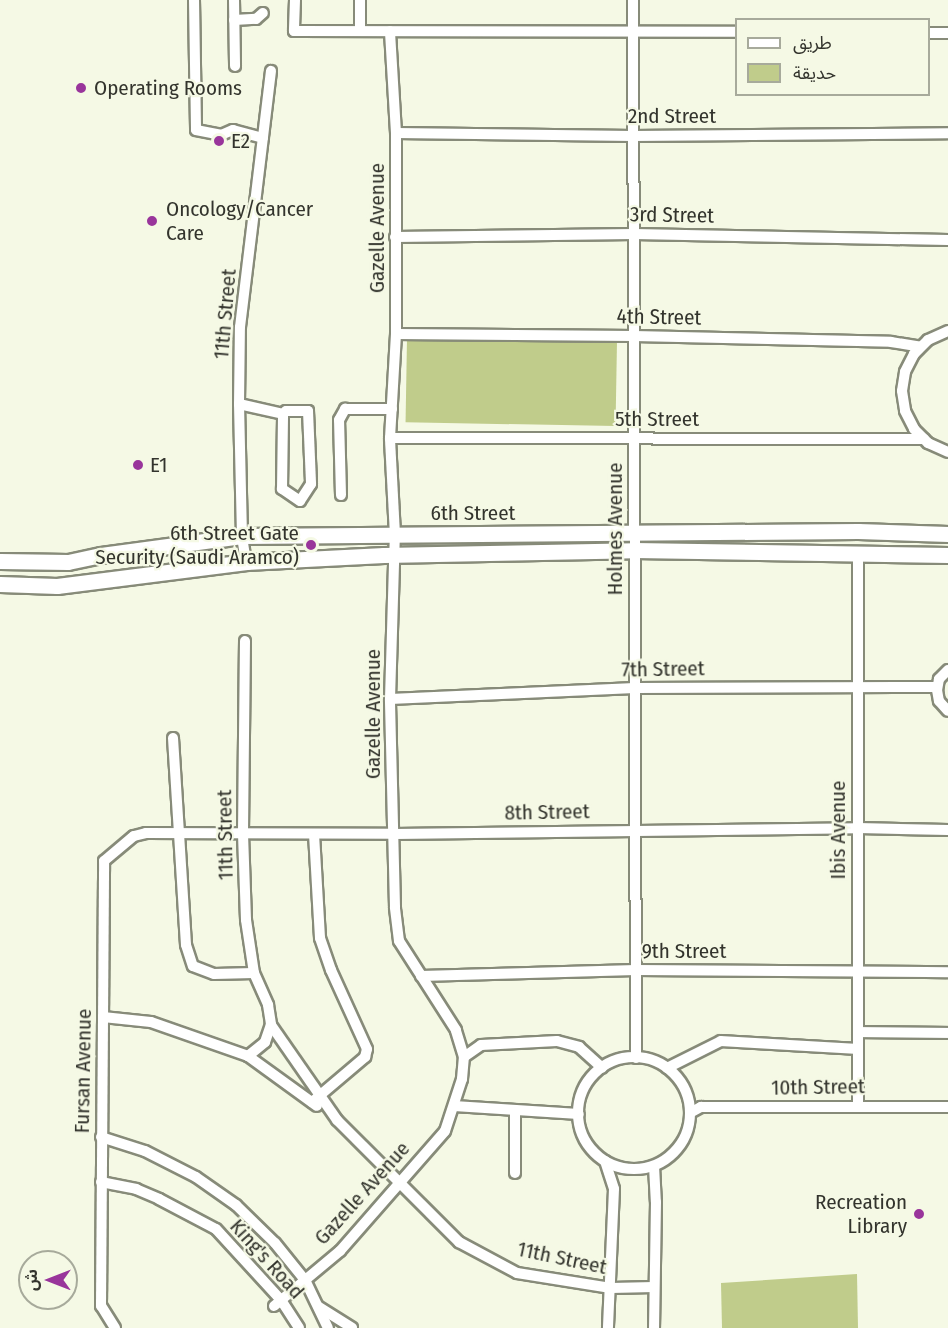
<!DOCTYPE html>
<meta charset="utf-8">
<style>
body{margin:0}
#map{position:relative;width:948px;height:1328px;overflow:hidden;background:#f5f9e5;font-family:"Fira Sans Condensed","Noto Sans Arabic",sans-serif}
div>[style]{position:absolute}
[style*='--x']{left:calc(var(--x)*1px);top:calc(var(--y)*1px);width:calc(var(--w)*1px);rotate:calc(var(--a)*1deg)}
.green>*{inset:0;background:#c0cc8b;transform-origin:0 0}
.roads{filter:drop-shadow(2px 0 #878b79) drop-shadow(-2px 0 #878b79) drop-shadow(0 2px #878b79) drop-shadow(0 -2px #878b79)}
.street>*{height:10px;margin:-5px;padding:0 5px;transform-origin:5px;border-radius:5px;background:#fff}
.street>.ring{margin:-5px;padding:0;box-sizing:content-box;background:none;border:10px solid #fff;border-radius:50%}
.secondary>*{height:15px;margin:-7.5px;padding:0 7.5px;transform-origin:7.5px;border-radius:7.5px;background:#fff}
.dots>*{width:16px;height:16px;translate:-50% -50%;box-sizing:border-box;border:3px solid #f5f9e5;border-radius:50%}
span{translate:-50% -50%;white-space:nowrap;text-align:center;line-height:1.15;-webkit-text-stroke:4.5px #f5f9e5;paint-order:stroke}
.poi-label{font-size:21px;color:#33342d}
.left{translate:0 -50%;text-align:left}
.right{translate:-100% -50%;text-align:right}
.street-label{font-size:21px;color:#33342d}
.legend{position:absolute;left:735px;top:18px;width:195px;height:78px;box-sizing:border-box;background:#f5f9e5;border:2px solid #a7aa9b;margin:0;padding:8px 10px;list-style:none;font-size:18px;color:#33342d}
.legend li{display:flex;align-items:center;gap:12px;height:30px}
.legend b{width:30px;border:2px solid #a7aa9b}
.north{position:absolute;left:18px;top:1250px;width:60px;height:60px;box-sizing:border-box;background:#f5f9e5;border:2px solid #a7aa9b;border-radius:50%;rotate:270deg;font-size:16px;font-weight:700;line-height:24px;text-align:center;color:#33342d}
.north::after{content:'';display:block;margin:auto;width:21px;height:27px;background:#99359b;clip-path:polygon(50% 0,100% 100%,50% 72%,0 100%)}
</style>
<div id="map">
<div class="green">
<div style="left:617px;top:341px;width:85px;height:210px;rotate:91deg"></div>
<div style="clip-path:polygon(857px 1274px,858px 1328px,722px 1328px,721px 1283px)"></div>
</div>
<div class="roads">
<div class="street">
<div style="--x:194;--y:0;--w:130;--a:89.1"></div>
<div style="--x:196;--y:130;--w:25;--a:11"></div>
<div style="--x:221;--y:135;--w:13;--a:-23"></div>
<div style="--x:233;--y:130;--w:31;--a:15"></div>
<div style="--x:234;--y:0;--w:66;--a:89.1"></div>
<div style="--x:295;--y:0;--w:31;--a:92"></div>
<div style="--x:294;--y:31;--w:442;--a:0.1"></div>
<div style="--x:633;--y:0;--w:1058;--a:89.84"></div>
<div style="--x:234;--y:20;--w:22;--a:-3"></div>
<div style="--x:256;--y:19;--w:9;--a:-41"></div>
<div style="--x:360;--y:31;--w:31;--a:-90"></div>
<div style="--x:928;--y:33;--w:20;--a:0"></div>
<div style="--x:396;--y:133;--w:237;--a:0.7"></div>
<div style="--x:633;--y:136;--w:315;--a:-0.5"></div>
<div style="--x:395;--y:237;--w:239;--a:-0.7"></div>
<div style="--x:634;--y:234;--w:314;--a:1.1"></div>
<div style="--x:948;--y:331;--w:22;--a:156"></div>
<div style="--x:928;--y:340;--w:20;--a:135"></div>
<div style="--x:914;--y:354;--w:20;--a:117"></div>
<div style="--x:905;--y:372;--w:19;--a:99"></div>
<div style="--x:902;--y:391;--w:20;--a:81"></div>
<div style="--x:905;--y:411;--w:20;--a:63"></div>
<div style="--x:914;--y:429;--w:20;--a:45"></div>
<div style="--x:928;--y:443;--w:22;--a:24"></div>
<div style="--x:396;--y:334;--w:238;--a:0.5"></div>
<div style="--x:634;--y:336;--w:257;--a:1.3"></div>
<div style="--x:891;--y:342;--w:30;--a:9"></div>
<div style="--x:239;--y:404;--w:45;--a:12.8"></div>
<div style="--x:283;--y:414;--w:4;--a:-45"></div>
<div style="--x:286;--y:411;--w:22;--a:0"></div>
<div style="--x:308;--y:411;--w:73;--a:87.6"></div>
<div style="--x:311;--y:484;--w:20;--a:123"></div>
<div style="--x:300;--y:501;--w:22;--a:-146"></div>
<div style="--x:282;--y:489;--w:75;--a:-89.2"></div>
<div style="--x:390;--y:438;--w:534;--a:0.11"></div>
<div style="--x:341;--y:495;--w:75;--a:-91.5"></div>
<div style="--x:339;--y:420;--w:13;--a:-61"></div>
<div style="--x:345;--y:409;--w:47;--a:0"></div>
<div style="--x:858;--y:555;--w:550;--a:90"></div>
<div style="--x:246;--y:562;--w:26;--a:-99"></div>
<div style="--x:242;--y:536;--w:132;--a:-91.3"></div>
<div style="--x:239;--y:404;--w:77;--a:-89.3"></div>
<div style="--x:240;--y:327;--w:258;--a:-83.1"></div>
<div style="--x:245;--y:641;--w:193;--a:90.6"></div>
<div style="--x:243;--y:834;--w:86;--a:88"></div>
<div style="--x:246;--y:920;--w:54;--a:81.4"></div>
<div style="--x:254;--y:973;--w:35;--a:66"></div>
<div style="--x:268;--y:1005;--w:20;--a:81"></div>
<div style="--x:271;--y:1025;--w:116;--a:55.2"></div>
<div style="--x:337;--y:1120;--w:173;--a:45"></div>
<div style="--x:459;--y:1242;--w:66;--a:28.1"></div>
<div style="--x:517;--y:1273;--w:95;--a:9.1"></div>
<div style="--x:611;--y:1288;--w:43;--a:-1.3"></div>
<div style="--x:948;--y:670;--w:13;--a:135"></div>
<div style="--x:939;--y:679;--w:11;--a:100"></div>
<div style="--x:937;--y:690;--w:11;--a:80"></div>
<div style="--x:939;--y:701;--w:13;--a:48"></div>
<div style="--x:390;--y:699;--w:245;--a:-2.6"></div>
<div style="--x:635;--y:688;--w:302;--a:-0.2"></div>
<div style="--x:173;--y:738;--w:207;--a:86.4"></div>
<div style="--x:186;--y:945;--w:22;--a:72"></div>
<div style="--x:193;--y:966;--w:22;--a:21"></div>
<div style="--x:214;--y:974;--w:40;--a:-1.4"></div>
<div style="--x:421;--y:976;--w:215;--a:-1.6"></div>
<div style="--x:636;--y:970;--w:312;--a:0.4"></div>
<div style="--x:103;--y:1017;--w:48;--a:5.9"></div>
<div style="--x:151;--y:1022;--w:103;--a:19.3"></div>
<div style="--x:248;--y:1056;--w:85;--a:35.9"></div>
<div style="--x:858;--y:1032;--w:90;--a:0.6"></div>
<div style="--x:248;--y:1056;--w:22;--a:-39"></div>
<div style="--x:265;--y:1042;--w:18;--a:-71"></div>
<div style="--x:464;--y:1057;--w:21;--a:-35"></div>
<div style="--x:481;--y:1045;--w:76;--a:-3"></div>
<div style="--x:557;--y:1041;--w:23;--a:15"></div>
<div style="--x:579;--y:1047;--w:31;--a:42"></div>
<div class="ring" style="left:578px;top:1057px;width:102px;height:102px"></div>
<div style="--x:667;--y:1068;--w:60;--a:-26.6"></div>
<div style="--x:721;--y:1041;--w:137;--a:3.3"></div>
<div style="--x:312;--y:1102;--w:70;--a:-40.3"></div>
<div style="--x:365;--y:1057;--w:8;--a:-76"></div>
<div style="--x:367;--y:1049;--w:87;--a:-114.5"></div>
<div style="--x:331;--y:970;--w:34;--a:-109"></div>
<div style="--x:320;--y:938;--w:104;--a:-93.3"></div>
<div style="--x:454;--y:1106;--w:125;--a:3.7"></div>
<div style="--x:515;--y:1110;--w:63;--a:90"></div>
<div style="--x:690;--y:1113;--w:13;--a:-29"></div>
<div style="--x:701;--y:1107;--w:247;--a:0"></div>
<div style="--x:101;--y:1137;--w:46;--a:17.7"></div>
<div style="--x:145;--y:1151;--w:57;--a:27"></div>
<div style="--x:196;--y:1177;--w:49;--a:35"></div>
<div style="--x:236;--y:1205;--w:54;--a:44.3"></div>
<div style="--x:275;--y:1243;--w:48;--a:51"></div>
<div style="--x:305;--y:1280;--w:53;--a:64.4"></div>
<div style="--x:605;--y:1161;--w:29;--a:72"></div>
<div style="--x:614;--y:1189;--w:139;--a:92.5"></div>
<div style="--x:654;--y:1166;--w:36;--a:87"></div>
<div style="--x:656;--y:1202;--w:126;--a:90.9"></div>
<div style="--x:101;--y:1182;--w:36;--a:11"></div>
<div style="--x:136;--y:1189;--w:25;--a:23"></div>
<div style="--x:159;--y:1199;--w:64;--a:27.8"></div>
<div style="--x:216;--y:1229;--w:96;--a:47.5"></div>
<div style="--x:281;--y:1300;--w:33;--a:57"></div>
<div style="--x:274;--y:1306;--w:86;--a:-39.8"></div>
<div style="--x:340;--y:1251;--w:159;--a:-48.8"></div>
<div style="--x:445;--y:1131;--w:55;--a:-71.9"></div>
<div style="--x:462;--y:1079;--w:22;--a:-85"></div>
<div style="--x:464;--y:1057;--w:28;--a:-107"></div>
<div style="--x:456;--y:1030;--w:106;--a:-122.6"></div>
<div style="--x:399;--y:941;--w:34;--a:-97"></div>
<div style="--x:395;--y:907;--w:208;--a:-91.4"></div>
<div style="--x:390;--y:699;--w:164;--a:-88.3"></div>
<div style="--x:395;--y:535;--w:97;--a:-93"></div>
<div style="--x:390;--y:438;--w:104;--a:-86.7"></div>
<div style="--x:396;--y:334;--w:201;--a:-90"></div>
<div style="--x:396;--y:133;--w:102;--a:-93.4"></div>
<div style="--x:319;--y:1307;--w:39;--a:32"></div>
<div style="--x:115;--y:1328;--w:26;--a:-122"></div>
<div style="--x:101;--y:1306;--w:445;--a:-89.6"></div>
<div style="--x:104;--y:861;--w:39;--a:-40"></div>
<div style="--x:134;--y:836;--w:12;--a:-14"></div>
<div style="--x:146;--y:833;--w:249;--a:0.2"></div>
<div style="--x:395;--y:834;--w:463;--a:-0.7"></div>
<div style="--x:858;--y:828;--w:90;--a:1.3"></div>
</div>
<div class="secondary">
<div style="--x:0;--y:561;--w:68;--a:0.8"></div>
<div style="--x:68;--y:562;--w:34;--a:-12"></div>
<div style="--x:101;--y:555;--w:142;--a:-7.7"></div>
<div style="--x:242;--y:536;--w:616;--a:-0.47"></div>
<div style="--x:858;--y:531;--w:90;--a:1.9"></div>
<div style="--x:0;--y:584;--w:57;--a:2"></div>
<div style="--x:57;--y:586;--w:191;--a:-7.2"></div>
<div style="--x:246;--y:562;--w:138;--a:-2.9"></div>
<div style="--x:384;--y:555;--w:250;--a:-1.1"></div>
<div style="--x:634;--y:550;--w:314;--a:0.9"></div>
</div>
</div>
<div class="dots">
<div style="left:81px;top:88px;background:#99359b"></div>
<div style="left:219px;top:141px;background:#99359b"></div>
<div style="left:152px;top:221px;background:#99359b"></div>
<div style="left:138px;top:465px;background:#99359b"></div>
<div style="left:311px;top:545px;background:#99359b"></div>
<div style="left:919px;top:1214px;background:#99359b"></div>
</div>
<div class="poi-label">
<span class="left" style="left:94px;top:88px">Operating Rooms</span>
<span class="left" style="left:231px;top:141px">E2</span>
<span class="left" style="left:166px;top:221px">Oncology/Cancer<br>Care</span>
<span class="left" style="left:150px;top:465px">E1</span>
<span class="right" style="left:299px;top:545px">6th Street Gate<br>Security (Saudi Aramco)</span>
<span class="right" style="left:907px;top:1214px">Recreation<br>Library</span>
</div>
<div class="street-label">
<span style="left:672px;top:116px">2nd Street</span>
<span style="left:672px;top:215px;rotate:1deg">3rd Street</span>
<span style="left:377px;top:228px;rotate:-90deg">Gazelle Avenue</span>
<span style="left:225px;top:314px;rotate:-85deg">11th Street</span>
<span style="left:659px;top:317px;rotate:1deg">4th Street</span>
<span style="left:657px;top:419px">5th Street</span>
<span style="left:473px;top:513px">6th Street</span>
<span style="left:615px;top:529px;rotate:-90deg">Holmes Avenue</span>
<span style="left:663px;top:669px;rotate:-1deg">7th Street</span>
<span style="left:373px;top:714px;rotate:-90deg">Gazelle Avenue</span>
<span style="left:547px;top:812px;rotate:-1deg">8th Street</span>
<span style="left:838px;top:830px;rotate:-90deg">Ibis Avenue</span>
<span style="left:225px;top:835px;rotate:-91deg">11th Street</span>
<span style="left:684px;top:951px">9th Street</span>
<span style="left:83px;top:1071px;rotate:-89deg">Fursan Avenue</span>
<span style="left:818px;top:1087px;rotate:-1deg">10th Street</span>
<span style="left:362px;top:1193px;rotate:-48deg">Gazelle Avenue</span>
<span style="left:562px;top:1258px;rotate:12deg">11th Street</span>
<span style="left:267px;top:1259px;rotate:48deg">King's Road</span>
</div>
<ul class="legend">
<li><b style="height:8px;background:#fff"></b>طريق</li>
<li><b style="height:16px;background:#c0cc8b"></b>حديقة</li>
</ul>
<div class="north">ش</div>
</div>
